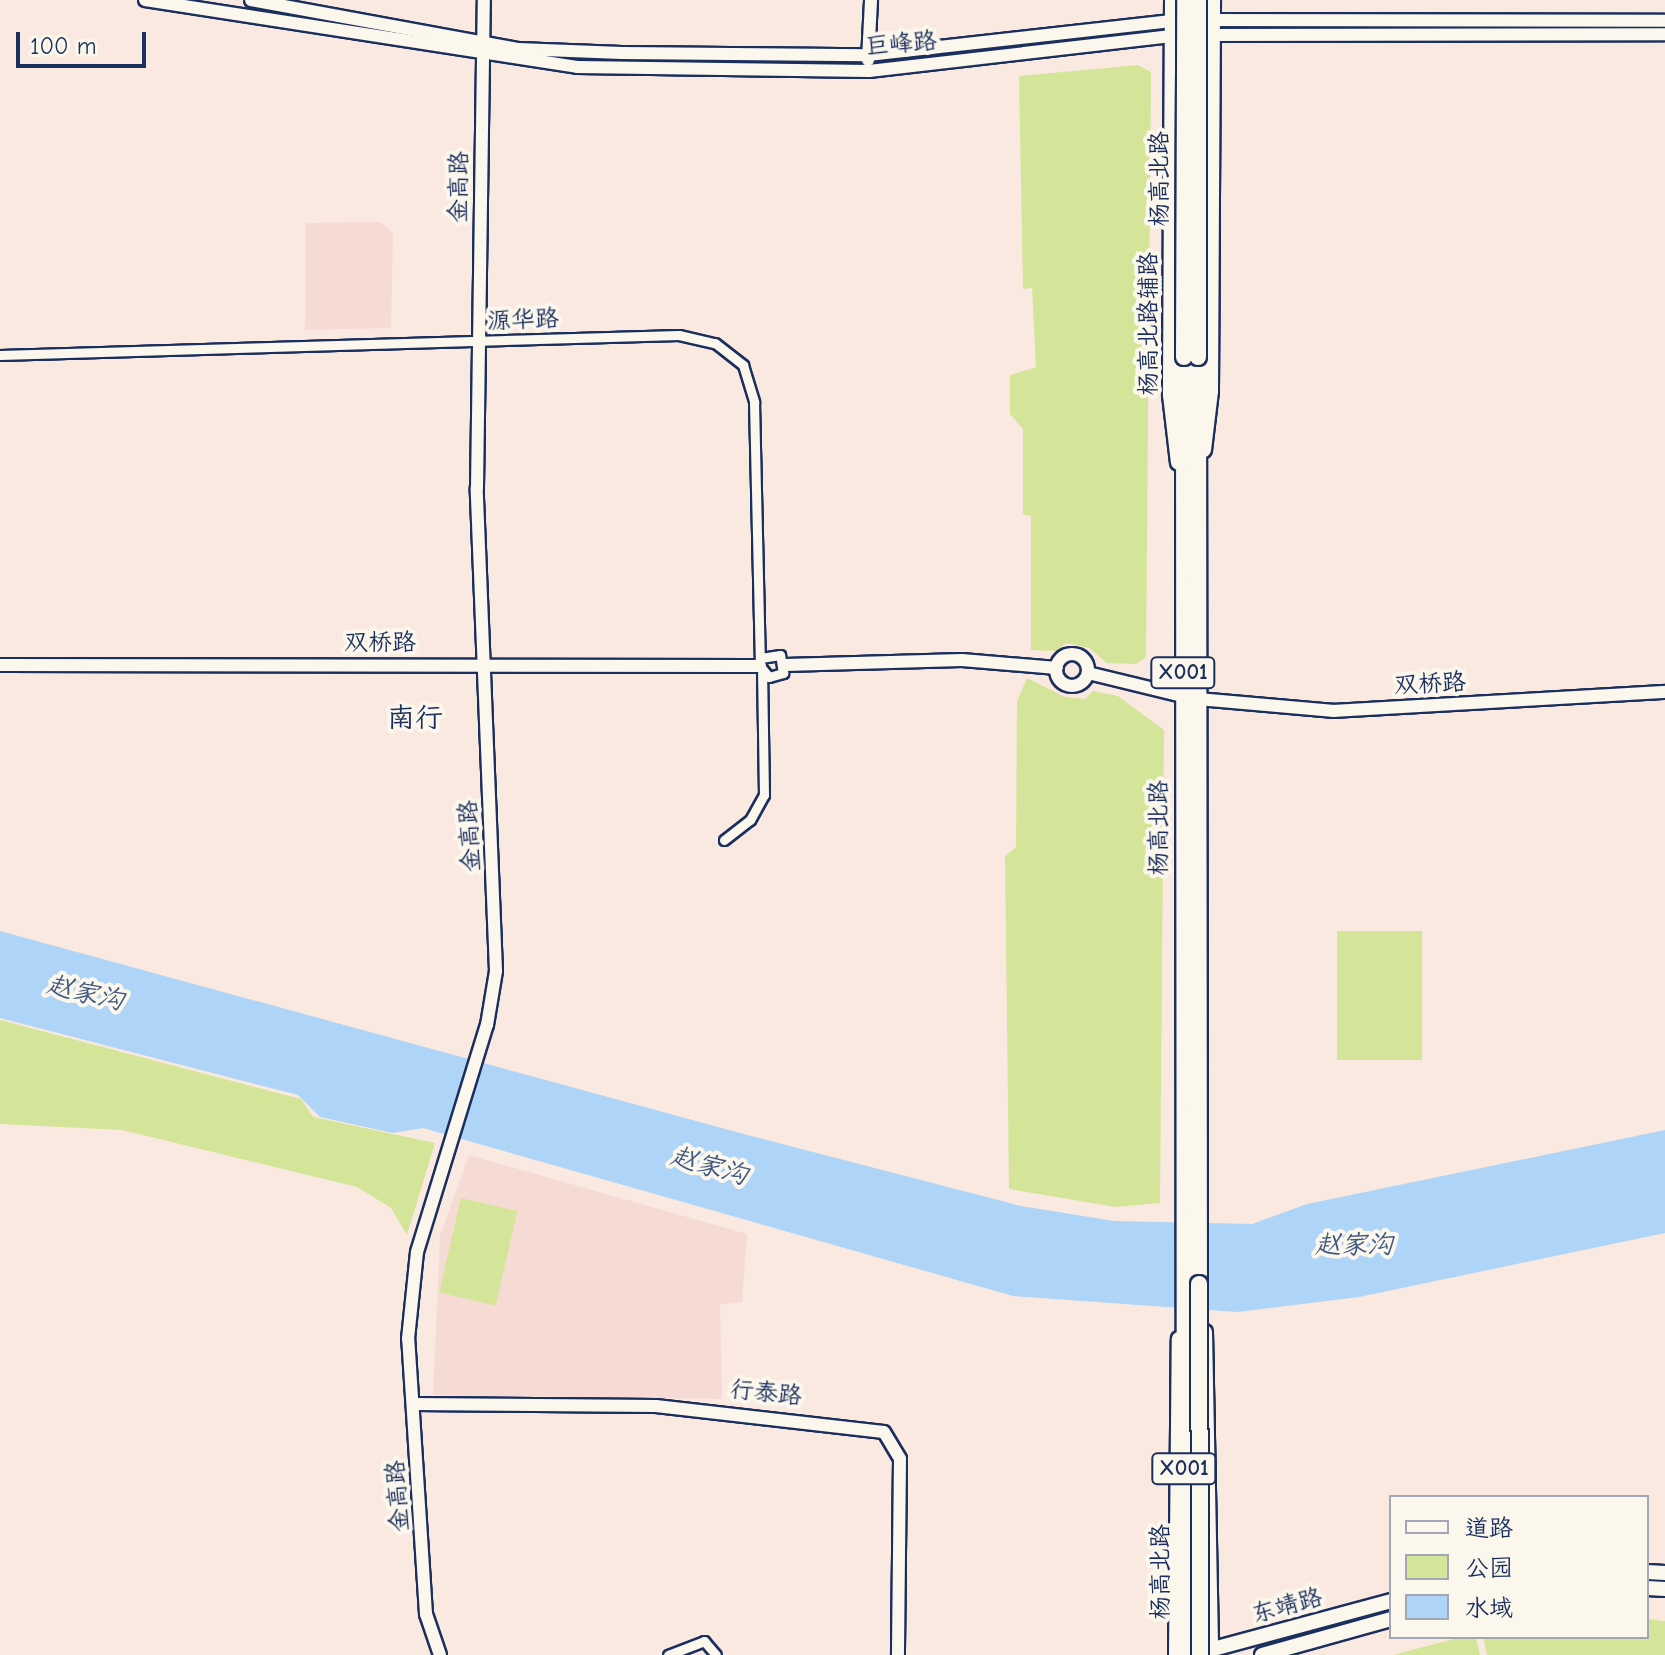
<!DOCTYPE html>
<meta charset="utf-8">
<style>
body{margin:0}
#map{position:relative;width:1665px;height:1655px;overflow:hidden;background:#fae9e0;font-family:"Comic Neue","LXGW WenKai TC",sans-serif}
div>[style]{position:absolute}
[style*='--x']{left:calc(var(--x)*1px);top:calc(var(--y)*1px);width:calc(var(--w)*1px);rotate:calc(var(--a)*1deg)}
.built>*{inset:0;background:#f6dbd5}
.green>*{inset:0;background:#d4e599;transform-origin:0 0}
.water>*{inset:0;background:#aed4f7}
.roads{filter:drop-shadow(2px 0 #1b2f5e) drop-shadow(-2px 0 #1b2f5e) drop-shadow(0 2px #1b2f5e) drop-shadow(0 -2px #1b2f5e)}
.street>*{height:9px;margin:-4.5px;padding:0 4.5px;transform-origin:4.5px;border-radius:4.5px;background:#fbf7ec}
.secondary>*{height:12px;margin:-6px;padding:0 6px;transform-origin:6px;border-radius:6px;background:#fbf7ec}
.secondary>.ring{margin:-6px;padding:0;box-sizing:content-box;background:none;border:12px solid #fbf7ec;border-radius:50%}
.primary>*{height:14px;margin:-7px;padding:0 7px;transform-origin:7px;border-radius:7px;background:#fbf7ec}
.highway>*{height:16px;margin:-8px;padding:0 8px;transform-origin:8px;border-radius:8px;background:#fbf7ec}
.bridges{filter:drop-shadow(2px 0 #1b2f5e) drop-shadow(-2px 0 #1b2f5e) drop-shadow(0 2px #1b2f5e) drop-shadow(0 -2px #1b2f5e)}
.highway-bridge>*{height:16px;margin:-8px;padding:0 8px;transform-origin:8px;border-radius:8px;background:#fbf7ec}
span{translate:-50% -50%;white-space:nowrap;text-align:center;line-height:1.15;-webkit-text-stroke:8px #fbf7ec;paint-order:stroke}
.shield-label span{padding:2px 6px;background:#fbf7ec;border:2px solid;border-radius:6px;-webkit-text-stroke-width:0}
.shield-label{font-size:22px;color:#1b2f5e;font-weight:700}
.street-label{font-size:24px;color:#1b2f5e}
.water-label{font-size:26px;color:#405884;font-style:italic}
.quarter-label{font-size:28px;color:#1b2f5e}
.legend{position:absolute;left:1389px;top:1495px;width:260px;height:144px;box-sizing:border-box;background:#fbf7ec;border:2px solid #a1a7b3;margin:0;padding:10px 14px;list-style:none;font-size:24px;color:#1b2f5e}
.legend li{display:flex;align-items:center;gap:16px;height:40px}
.legend b{width:40px;border:2px solid #a1a7b3}
.scale{position:absolute;left:16px;top:32px;width:130px;height:36px;box-sizing:border-box;border:4px solid #1b2f5e;border-top:0;padding-left:10px;font-size:24px;line-height:28px;white-space:nowrap;color:#1b2f5e;-webkit-text-stroke:6px #fbf7ec;paint-order:stroke}
</style>
<div id="map">
<div class="built">
<div style="clip-path:polygon(380px 222px,393px 233px,391px 328px,305px 330px,306px 223px)"></div>
<div style="clip-path:polygon(469px 1155px,747px 1234px,742px 1302px,720px 1304px,722px 1399px,433px 1395px,440px 1236px)"></div>
</div>
<div class="green">
<div style="clip-path:polygon(1138px 65px,1151px 72px,1146px 657px,1136px 664px,1107px 663px,1089px 648px,1066px 643px,1056px 651px,1031px 650px,1031px 516px,1023px 514px,1023px 429px,1010px 414px,1010px 375px,1036px 367px,1032px 288px,1023px 289px,1019px 76px)"></div>
<div style="clip-path:polygon(1027px 678px,1065px 697px,1085px 699px,1093px 691px,1118px 696px,1164px 730px,1160px 1203px,1116px 1207px,1009px 1189px,1005px 856px,1016px 847px,1017px 701px)"></div>
<div style="left:1422px;top:931px;width:129px;height:85px;rotate:90deg"></div>
<div style="clip-path:polygon(0 1020px,301px 1099px,313px 1117px,435px 1143px,407px 1235px,391px 1208px,357px 1187px,122px 1130px,0 1124px)"></div>
<div style="left:461px;top:1198px;width:58px;height:97px;rotate:13deg"></div>
<div style="clip-path:polygon(1647px 1619px,1665px 1621px,1665px 1655px,1487px 1655px,1483px 1637px,1647px 1637px)"></div>
<div style="clip-path:polygon(1461px 1637px,1476px 1637px,1480px 1655px,1393px 1655px)"></div>
</div>
<div class="water">
<div style="clip-path:polygon(0 931px,740px 1133px,1021px 1206px,1114px 1221px,1252px 1224px,1307px 1204px,1665px 1130px,1665px 1233px,1359px 1297px,1237px 1312px,1013px 1296px,423px 1128px,393px 1133px,320px 1117px,298px 1095px,0 1018px)"></div>
</div>
<div class="roads">
<div class="street">
<div style="--x:0;--y:355;--w:679;--a:-1.69"></div>
<div style="--x:679;--y:335;--w:37;--a:13"></div>
<div style="--x:715;--y:343;--w:36;--a:38"></div>
<div style="--x:743;--y:365;--w:39;--a:73"></div>
<div style="--x:754;--y:402;--w:264;--a:88.7"></div>
<div style="--x:760;--y:666;--w:14;--a:51"></div>
<div style="--x:769;--y:677;--w:15;--a:-16"></div>
<div style="--x:783;--y:673;--w:18;--a:-99"></div>
<div style="--x:780;--y:655;--w:18;--a:171"></div>
<div style="--x:724;--y:840;--w:33;--a:-38"></div>
<div style="--x:750;--y:820;--w:29;--a:-61"></div>
<div style="--x:764;--y:795;--w:122;--a:-90.9"></div>
<div style="--x:668;--y:1655;--w:39;--a:-21"></div>
<div style="--x:704;--y:1641;--w:18;--a:49"></div>
</div>
<div class="secondary">
<div style="--x:145;--y:0;--w:437;--a:8.8"></div>
<div style="--x:577;--y:67;--w:292;--a:0.8"></div>
<div style="--x:869;--y:71;--w:311;--a:-6.6"></div>
<div style="--x:251;--y:0;--w:271;--a:10.4"></div>
<div style="--x:518;--y:49;--w:104;--a:2.2"></div>
<div style="--x:622;--y:53;--w:246;--a:0.5"></div>
<div style="--x:868;--y:55;--w:312;--a:-6.4"></div>
<div style="--x:1204;--y:20;--w:461;--a:0.1"></div>
<div style="--x:1204;--y:35;--w:461;--a:-0.1"></div>
<div style="--x:868;--y:60;--w:60;--a:-87.1"></div>
<div class="ring" style="left:1056px;top:654px;width:20px;height:20px"></div>
<div style="--x:0;--y:665;--w:760;--a:0.08"></div>
<div style="--x:785;--y:665;--w:177;--a:-1.6"></div>
<div style="--x:962;--y:660;--w:95;--a:4.8"></div>
<div style="--x:1088;--y:673;--w:98;--a:13.6"></div>
<div style="--x:1198;--y:699;--w:137;--a:5"></div>
<div style="--x:1334;--y:711;--w:332;--a:-3.3"></div>
<div style="--x:414;--y:1404;--w:242;--a:0.5"></div>
<div style="--x:656;--y:1406;--w:229;--a:6.5"></div>
<div style="--x:884;--y:1432;--w:31;--a:59"></div>
<div style="--x:900;--y:1459;--w:196;--a:90.6"></div>
<div style="--x:440;--y:1655;--w:43;--a:-108.9"></div>
<div style="--x:426;--y:1614;--w:276;--a:-93.7"></div>
<div style="--x:408;--y:1339;--w:87;--a:-84.1"></div>
<div style="--x:417;--y:1252;--w:238;--a:-72.9"></div>
<div style="--x:487;--y:1025;--w:55;--a:-80.5"></div>
<div style="--x:496;--y:971;--w:483;--a:-92.3"></div>
<div style="--x:477;--y:488;--w:488;--a:-89.2"></div>
</div>
<div class="primary">
<div style="--x:1172;--y:0;--w:395;--a:90.3"></div>
<div style="--x:1170;--y:395;--w:68;--a:83.3"></div>
<div style="--x:1204;--y:450;--w:59;--a:-83.2"></div>
<div style="--x:1211;--y:391;--w:391;--a:-89.7"></div>
<div style="--x:1205;--y:1332;--w:323;--a:88.9"></div>
<div style="--x:1647;--y:1572;--w:18;--a:3"></div>
<div style="--x:1647;--y:1588;--w:18;--a:3"></div>
<div style="--x:1202;--y:1652;--w:196;--a:-15.1"></div>
<div style="--x:1176;--y:1655;--w:316;--a:-89.5"></div>
<div style="--x:1262;--y:1655;--w:134;--a:-15.6"></div>
</div>
<div class="highway">
<div style="--x:1184;--y:357;--w:1298;--a:89.96"></div>
<div style="--x:1198;--y:357;--w:927;--a:89.94"></div>
</div>
</div>
<div class="bridges">
<div class="highway-bridge">
<div style="--x:1184;--y:357;--w:357;--a:-89.8"></div>
<div style="--x:1198;--y:357;--w:357;--a:-90"></div>
<div style="--x:1199;--y:1284;--w:371;--a:89.8"></div>
</div>
</div>
<div class="shield-label">
<span style="left:1183px;top:673px">X001</span>
<span style="left:1184px;top:1469px">X001</span>
</div>
<div class="street-label">
<span style="left:901px;top:44px;rotate:-5deg">巨峰路</span>
<span style="left:1160px;top:179px;rotate:-90deg">杨高北路</span>
<span style="left:459px;top:187px;rotate:-89deg">金高路</span>
<span style="left:523px;top:320px;rotate:-2deg">源华路</span>
<span style="left:1149px;top:324px;rotate:-90deg">杨高北路辅路</span>
<span style="left:380px;top:643px">双桥路</span>
<span style="left:1430px;top:684px;rotate:-3deg">双桥路</span>
<span style="left:1159px;top:828px;rotate:-90deg">杨高北路</span>
<span style="left:470px;top:836px;rotate:-93deg">金高路</span>
<span style="left:766px;top:1393px;rotate:6deg">行泰路</span>
<span style="left:398px;top:1496px;rotate:-94deg">金高路</span>
<span style="left:1161px;top:1572px;rotate:-90deg">杨高北路</span>
<span style="left:1287px;top:1606px;rotate:-15deg">东靖路</span>
</div>
<div class="water-label">
<span style="left:85px;top:994px;rotate:13deg">赵家沟</span>
<span style="left:709px;top:1167px;rotate:16deg">赵家沟</span>
<span style="left:1354px;top:1246px">赵家沟</span>
</div>
<div class="quarter-label">
<span style="left:415px;top:718px">南行</span>
</div>
<ul class="legend">
<li><b style="height:10px;background:#fbf7ec"></b>道路</li>
<li><b style="height:22px;background:#d4e599"></b>公园</li>
<li><b style="height:22px;background:#aed4f7"></b>水域</li>
</ul>
<div class="scale">100 m</div>
</div>
